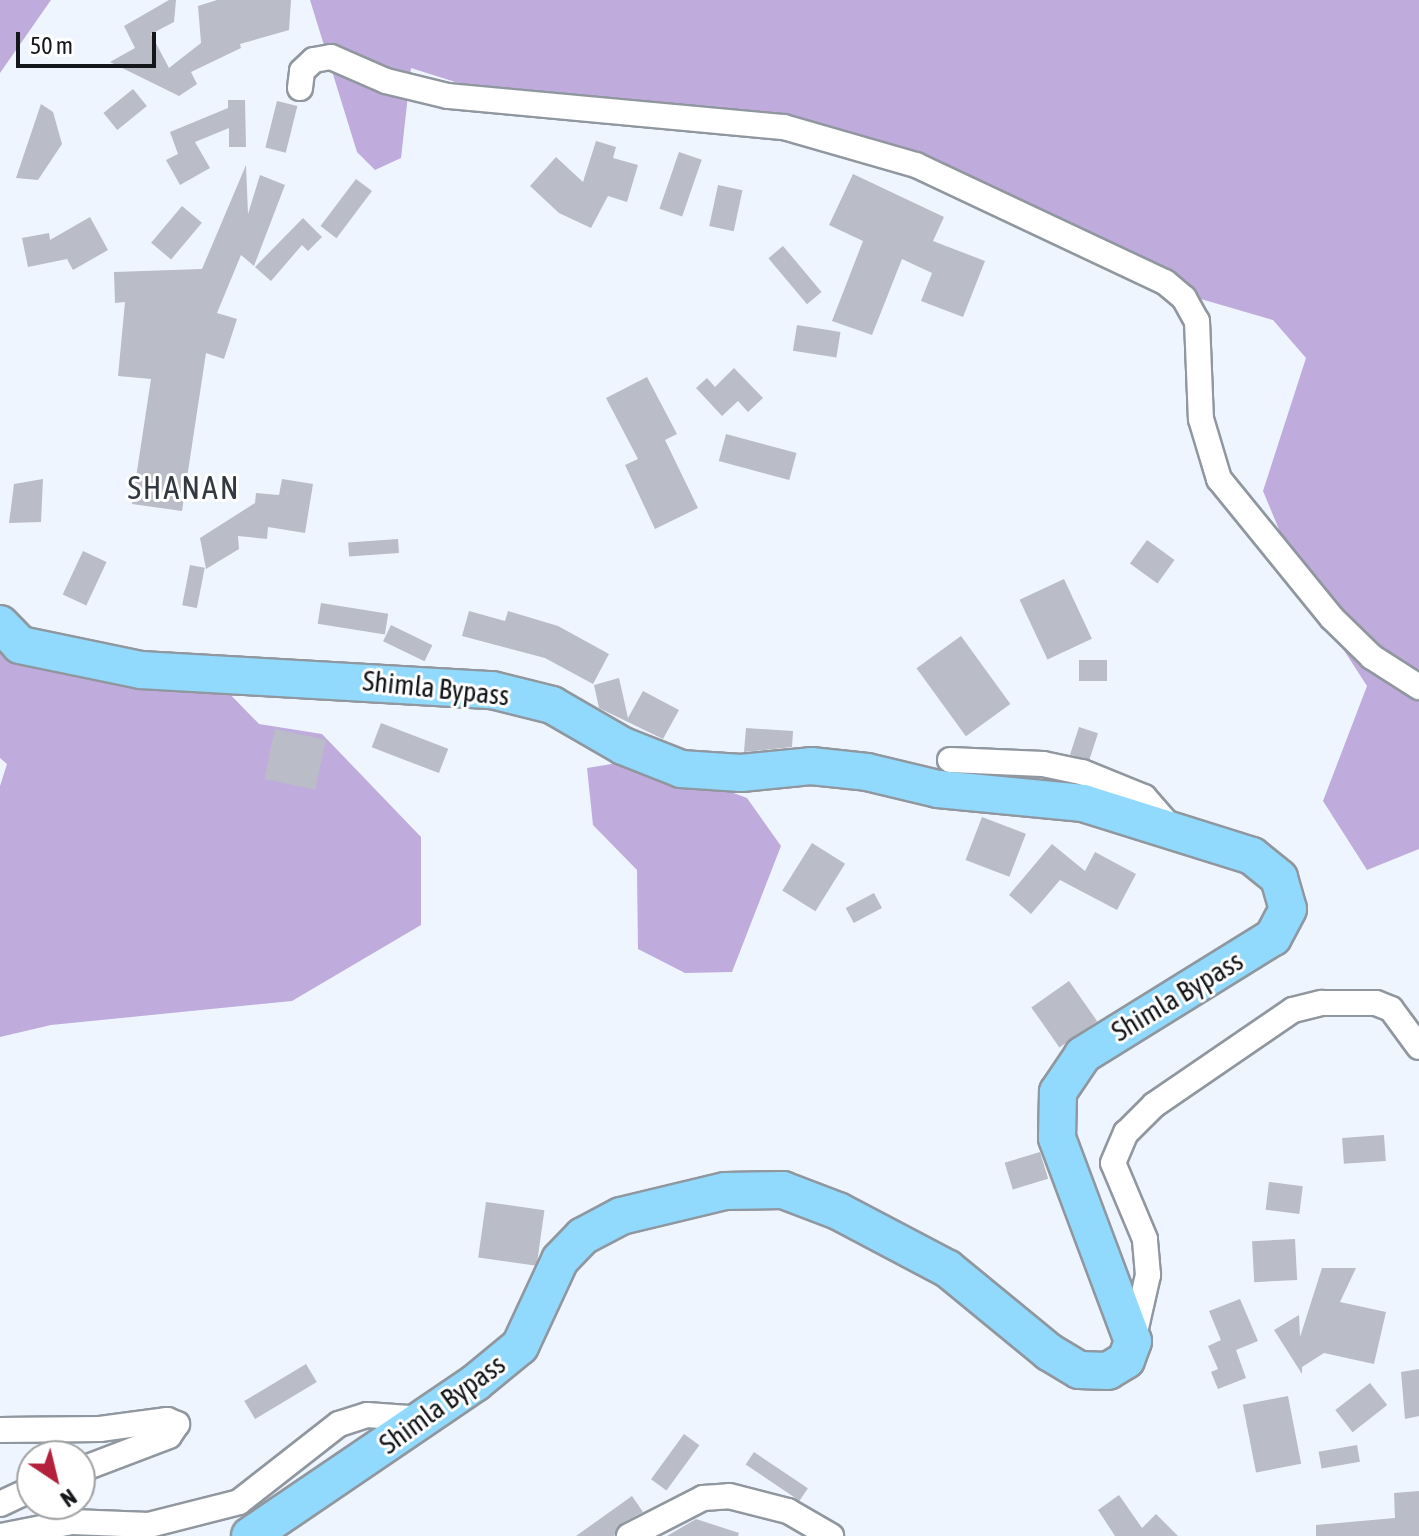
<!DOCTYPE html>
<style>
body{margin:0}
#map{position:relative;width:1419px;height:1536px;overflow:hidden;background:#eef5ff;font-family:"Asap Condensed",sans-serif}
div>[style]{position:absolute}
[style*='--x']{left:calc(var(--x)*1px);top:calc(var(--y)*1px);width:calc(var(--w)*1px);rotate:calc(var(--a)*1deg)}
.forest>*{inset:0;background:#c0abdd}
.building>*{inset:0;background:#babcc7;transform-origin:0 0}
.roads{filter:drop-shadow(2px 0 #90979f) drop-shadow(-2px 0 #90979f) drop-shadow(0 2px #90979f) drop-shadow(0 -2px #90979f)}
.minor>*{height:24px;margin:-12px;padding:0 12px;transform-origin:12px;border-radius:12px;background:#fff}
.highway>*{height:36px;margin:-18px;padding:0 18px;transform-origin:18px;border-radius:18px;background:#92dafd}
span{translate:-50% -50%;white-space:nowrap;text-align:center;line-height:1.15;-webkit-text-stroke:6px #fff;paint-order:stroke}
.street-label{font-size:28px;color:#14161a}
.quarter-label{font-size:32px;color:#333940;letter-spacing:2px}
.north{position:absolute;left:16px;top:1440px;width:80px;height:80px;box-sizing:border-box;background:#fff;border:2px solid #a1a2a3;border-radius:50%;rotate:145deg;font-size:22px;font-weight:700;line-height:32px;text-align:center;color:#14161a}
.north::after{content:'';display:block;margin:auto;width:28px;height:36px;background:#b3213c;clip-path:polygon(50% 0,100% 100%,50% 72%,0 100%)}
.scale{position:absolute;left:16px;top:32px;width:140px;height:36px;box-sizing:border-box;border:4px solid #14161a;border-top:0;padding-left:10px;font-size:24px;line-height:28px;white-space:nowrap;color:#14161a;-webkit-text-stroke:6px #fff;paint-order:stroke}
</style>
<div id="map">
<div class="forest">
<div style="clip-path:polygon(0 0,51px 0,0 73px)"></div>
<div style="clip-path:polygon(310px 0,1419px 0,1419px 849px,1367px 870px,1323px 801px,1367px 686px,1303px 587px,1263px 491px,1306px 358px,1273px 320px,1170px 290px,819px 126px,487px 92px,411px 68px,401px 158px,375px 170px,357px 152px)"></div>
<div style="clip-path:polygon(0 616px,121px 662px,220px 684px,259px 724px,322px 734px,421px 837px,421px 925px,292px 1001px,51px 1025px,0 1037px,0 786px,7px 764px,0 758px)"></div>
<div style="clip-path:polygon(642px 759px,747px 798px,781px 846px,732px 972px,685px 973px,638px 949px,637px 870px,593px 825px,587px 768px)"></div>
</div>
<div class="building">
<div style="clip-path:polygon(169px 0,176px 0,174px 22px,151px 34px,169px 68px,201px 43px,198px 6px,217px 0,291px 0,289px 30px,240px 44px,241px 48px,191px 72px,197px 84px,179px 96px,110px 62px,135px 48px,124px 26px)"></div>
<div style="left:133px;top:89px;width:22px;height:38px;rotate:51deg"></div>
<div style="clip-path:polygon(228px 100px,245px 100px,246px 147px,229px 147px,229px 128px,195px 142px,210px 168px,180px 185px,166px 160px,178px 154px,170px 132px,228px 108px)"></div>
<div style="left:277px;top:101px;width:21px;height:48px;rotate:14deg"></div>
<div style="clip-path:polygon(41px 104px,53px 112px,62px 144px,38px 180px,16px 178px)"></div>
<div style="clip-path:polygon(596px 141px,616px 147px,613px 158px,638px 165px,627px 202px,608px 196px,591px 228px,559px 213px,530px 186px,556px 157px,583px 182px)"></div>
<div style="left:679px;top:152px;width:24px;height:60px;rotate:19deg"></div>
<div style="clip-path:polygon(246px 165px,248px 214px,260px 175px,285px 185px,254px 266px,241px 255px,217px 313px,237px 319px,224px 359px,206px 353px,182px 511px,132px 504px,151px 379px,118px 376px,125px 302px,115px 303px,114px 272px,202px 269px)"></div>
<div style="clip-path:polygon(853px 174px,944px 217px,933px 241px,985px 261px,963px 317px,921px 301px,932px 273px,902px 259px,872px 335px,832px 321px,863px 241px,829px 225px)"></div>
<div style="left:356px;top:179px;width:20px;height:59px;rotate:37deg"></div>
<div style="left:718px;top:185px;width:25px;height:42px;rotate:12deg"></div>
<div style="left:182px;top:206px;width:26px;height:48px;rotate:40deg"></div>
<div style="clip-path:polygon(90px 217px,108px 250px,73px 270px,67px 259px,28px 267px,22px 238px,49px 233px,50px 240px)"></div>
<div style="clip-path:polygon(303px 218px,322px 237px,308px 251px,302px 245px,271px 281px,255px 267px)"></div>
<div style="left:783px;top:246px;width:60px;height:19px;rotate:50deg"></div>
<div style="left:797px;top:325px;width:44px;height:26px;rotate:9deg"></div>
<div style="clip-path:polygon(734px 368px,763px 398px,748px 412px,738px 401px,722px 416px,696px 388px,707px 378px,715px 387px)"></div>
<div style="clip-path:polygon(647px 377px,677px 434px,665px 440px,698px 508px,655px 529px,625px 465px,638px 459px,606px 398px)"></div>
<div style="left:726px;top:434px;width:73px;height:28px;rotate:15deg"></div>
<div style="clip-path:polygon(43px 479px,41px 522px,9px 523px,14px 484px)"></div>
<div style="clip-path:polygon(282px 479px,313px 484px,305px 533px,268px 527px,267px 539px,238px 536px,239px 549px,206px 569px,200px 538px,255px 503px,256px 493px,279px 495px)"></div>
<div style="left:398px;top:539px;width:14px;height:50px;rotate:86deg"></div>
<div style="left:1147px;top:540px;width:34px;height:29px;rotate:36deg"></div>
<div style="left:83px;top:551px;width:26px;height:48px;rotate:25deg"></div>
<div style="left:190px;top:565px;width:15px;height:41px;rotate:11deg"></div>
<div style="left:1064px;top:579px;width:66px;height:49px;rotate:65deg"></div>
<div style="left:321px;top:603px;width:68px;height:21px;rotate:9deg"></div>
<div style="clip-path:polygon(469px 611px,505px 621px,508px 611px,558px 626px,609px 654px,593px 684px,545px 658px,462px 636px)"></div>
<div style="left:391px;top:625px;width:46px;height:18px;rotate:26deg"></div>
<div style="left:961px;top:636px;width:84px;height:55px;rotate:54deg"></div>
<div style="left:1079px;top:660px;width:28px;height:21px"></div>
<div style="clip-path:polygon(619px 678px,628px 718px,643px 691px,679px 710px,663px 739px,599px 708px,594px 685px)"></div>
<div style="left:381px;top:723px;width:72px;height:26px;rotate:21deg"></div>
<div style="left:1079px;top:727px;width:20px;height:29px;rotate:18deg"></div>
<div style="clip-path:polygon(746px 728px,793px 731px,792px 747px,744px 752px)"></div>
<div style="left:275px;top:729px;width:52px;height:51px;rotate:12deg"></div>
<div style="left:982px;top:817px;width:47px;height:46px;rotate:21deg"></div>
<div style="left:812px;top:843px;width:39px;height:56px;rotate:32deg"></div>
<div style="clip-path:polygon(1052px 844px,1085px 871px,1095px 852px,1136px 874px,1117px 910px,1060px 880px,1031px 914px,1009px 895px)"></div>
<div style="left:874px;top:893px;width:17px;height:32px;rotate:62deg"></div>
<div style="left:1069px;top:981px;width:49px;height:46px;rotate:55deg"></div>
<div style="left:1384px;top:1135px;width:26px;height:42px;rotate:86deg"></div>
<div style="left:1040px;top:1152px;width:28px;height:37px;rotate:73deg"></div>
<div style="left:1269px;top:1182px;width:34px;height:28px;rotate:7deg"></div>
<div style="left:486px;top:1202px;width:59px;height:56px;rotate:8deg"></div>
<div style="left:1295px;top:1239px;width:41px;height:43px;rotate:87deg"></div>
<div style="clip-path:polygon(1322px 1268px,1356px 1268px,1340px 1302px,1386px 1312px,1374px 1364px,1324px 1353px,1302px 1367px,1302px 1374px,1274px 1330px,1299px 1315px,1300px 1337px)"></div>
<div style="clip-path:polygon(1240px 1299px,1258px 1341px,1236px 1350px,1246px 1378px,1218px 1389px,1211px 1372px,1218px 1369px,1208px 1346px,1221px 1340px,1209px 1311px)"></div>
<div style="left:306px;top:1364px;width:21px;height:72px;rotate:59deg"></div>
<div style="clip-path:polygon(1419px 1369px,1419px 1416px,1405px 1419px,1401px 1372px)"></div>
<div style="left:1370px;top:1383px;width:28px;height:44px;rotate:52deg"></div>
<div style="left:1288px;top:1396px;width:69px;height:46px;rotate:79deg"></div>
<div style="left:684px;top:1434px;width:19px;height:56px;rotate:36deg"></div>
<div style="left:1357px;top:1445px;width:17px;height:39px;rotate:80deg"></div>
<div style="left:754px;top:1452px;width:65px;height:15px;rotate:34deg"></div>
<div style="clip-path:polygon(1419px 1491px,1419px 1536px,1316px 1536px,1316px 1525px,1395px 1518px,1394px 1493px)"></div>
<div style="clip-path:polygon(1119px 1495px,1142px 1528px,1156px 1514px,1178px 1536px,1115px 1536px,1098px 1510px)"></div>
<div style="clip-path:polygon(632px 1496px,643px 1512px,622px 1523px,614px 1536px,576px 1536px)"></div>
<div style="clip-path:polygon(696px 1519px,739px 1533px,738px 1536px,667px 1536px)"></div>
</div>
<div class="roads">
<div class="minor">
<div style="--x:300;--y:88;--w:17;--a:-83"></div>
<div style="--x:302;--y:71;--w:16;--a:-43"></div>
<div style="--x:314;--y:60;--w:17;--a:-10"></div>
<div style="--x:331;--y:57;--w:60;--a:23.6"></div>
<div style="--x:386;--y:81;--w:64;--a:13.6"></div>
<div style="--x:448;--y:96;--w:337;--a:5.3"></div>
<div style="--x:784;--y:127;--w:137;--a:16.1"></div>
<div style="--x:916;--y:165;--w:275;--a:25.2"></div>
<div style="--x:1165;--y:282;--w:25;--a:40"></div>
<div style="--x:1184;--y:298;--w:26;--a:61"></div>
<div style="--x:1197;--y:321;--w:98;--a:87.7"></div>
<div style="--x:1201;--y:419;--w:63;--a:73.3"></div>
<div style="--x:1219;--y:479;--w:179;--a:50.9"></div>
<div style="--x:1332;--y:618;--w:56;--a:44.3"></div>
<div style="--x:1372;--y:657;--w:56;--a:32.6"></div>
<div style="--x:950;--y:760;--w:93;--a:2.5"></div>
<div style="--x:1043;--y:764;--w:40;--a:12"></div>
<div style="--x:1082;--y:772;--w:67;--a:22"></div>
<div style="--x:1144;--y:797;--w:43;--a:48.8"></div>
<div style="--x:1133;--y:1341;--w:68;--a:-77.2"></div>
<div style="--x:1148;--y:1275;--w:36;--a:-95"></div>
<div style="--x:1145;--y:1239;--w:82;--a:-112.8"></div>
<div style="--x:1113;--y:1163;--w:33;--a:-67"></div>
<div style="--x:1126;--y:1133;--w:40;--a:-45"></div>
<div style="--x:1154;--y:1105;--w:168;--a:-34.4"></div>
<div style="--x:1293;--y:1010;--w:30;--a:-14"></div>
<div style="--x:1322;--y:1003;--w:54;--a:0"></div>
<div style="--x:1376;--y:1003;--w:16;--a:22"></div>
<div style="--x:1391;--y:1009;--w:47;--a:53.6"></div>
<div style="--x:0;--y:1430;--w:100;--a:-0.6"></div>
<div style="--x:100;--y:1429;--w:68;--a:-7.7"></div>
<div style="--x:167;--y:1420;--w:11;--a:22"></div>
<div style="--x:177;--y:1424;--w:14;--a:124"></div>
<div style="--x:169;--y:1436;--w:95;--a:159.1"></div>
<div style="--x:0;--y:1504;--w:35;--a:-25"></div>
<div style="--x:1;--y:1536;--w:72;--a:-11.2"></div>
<div style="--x:72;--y:1522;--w:77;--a:2.2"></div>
<div style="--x:149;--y:1525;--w:93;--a:-14.3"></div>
<div style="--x:239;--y:1502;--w:127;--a:-38"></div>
<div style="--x:339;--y:1424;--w:29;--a:-18"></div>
<div style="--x:367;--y:1415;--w:56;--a:4.1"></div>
<div style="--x:629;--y:1536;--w:83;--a:-27.2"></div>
<div style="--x:703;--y:1498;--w:26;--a:-4"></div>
<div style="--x:729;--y:1496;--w:61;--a:14.3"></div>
<div style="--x:788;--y:1511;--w:50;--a:30.2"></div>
</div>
<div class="highway">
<div style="--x:0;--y:624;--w:29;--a:46"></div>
<div style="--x:20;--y:645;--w:124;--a:11.7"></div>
<div style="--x:141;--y:670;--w:352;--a:3.3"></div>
<div style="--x:492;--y:690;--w:62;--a:14"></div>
<div style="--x:552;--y:705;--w:82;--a:30"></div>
<div style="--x:623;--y:746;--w:62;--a:21.6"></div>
<div style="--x:681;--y:769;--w:60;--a:3.8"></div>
<div style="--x:741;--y:773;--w:70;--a:-5.7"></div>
<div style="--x:811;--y:766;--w:56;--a:6.1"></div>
<div style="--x:867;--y:772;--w:73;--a:13.5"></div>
<div style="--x:938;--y:789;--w:146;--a:5.5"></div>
<div style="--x:1083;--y:803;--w:177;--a:17.4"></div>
<div style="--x:1252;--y:856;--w:35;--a:39"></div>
<div style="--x:1279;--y:878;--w:32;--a:74"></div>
<div style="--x:1288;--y:909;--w:32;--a:118"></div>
<div style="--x:1273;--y:937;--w:224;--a:148.2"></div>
<div style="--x:1083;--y:1055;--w:45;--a:124"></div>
<div style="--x:1058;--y:1092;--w:46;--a:91.2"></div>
<div style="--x:1057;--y:1138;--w:217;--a:69.5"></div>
<div style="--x:1133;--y:1341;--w:20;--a:110"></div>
<div style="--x:1126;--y:1360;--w:21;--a:149"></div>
<div style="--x:1108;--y:1371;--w:29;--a:-178"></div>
<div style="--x:1079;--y:1370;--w:35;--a:-149"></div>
<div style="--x:1049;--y:1352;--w:131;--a:-140.6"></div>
<div style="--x:948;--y:1269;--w:124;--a:-152.2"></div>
<div style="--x:838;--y:1211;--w:59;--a:-159.1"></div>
<div style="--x:783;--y:1190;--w:58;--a:179"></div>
<div style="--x:725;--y:1191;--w:107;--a:166.5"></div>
<div style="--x:621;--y:1216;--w:43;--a:152.2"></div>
<div style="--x:583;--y:1236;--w:33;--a:134"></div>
<div style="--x:560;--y:1260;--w:95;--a:114.9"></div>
<div style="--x:520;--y:1346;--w:58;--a:140.6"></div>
<div style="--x:475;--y:1383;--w:272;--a:145.8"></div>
</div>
</div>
<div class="street-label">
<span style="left:436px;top:688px;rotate:6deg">Shimla Bypass</span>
<span style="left:1177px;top:996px;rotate:-31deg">Shimla Bypass</span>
<span style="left:442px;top:1404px;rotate:-36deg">Shimla Bypass</span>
</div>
<div class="quarter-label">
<span style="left:184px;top:488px">SHANAN</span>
</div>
<div class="north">N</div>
<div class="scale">50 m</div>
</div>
